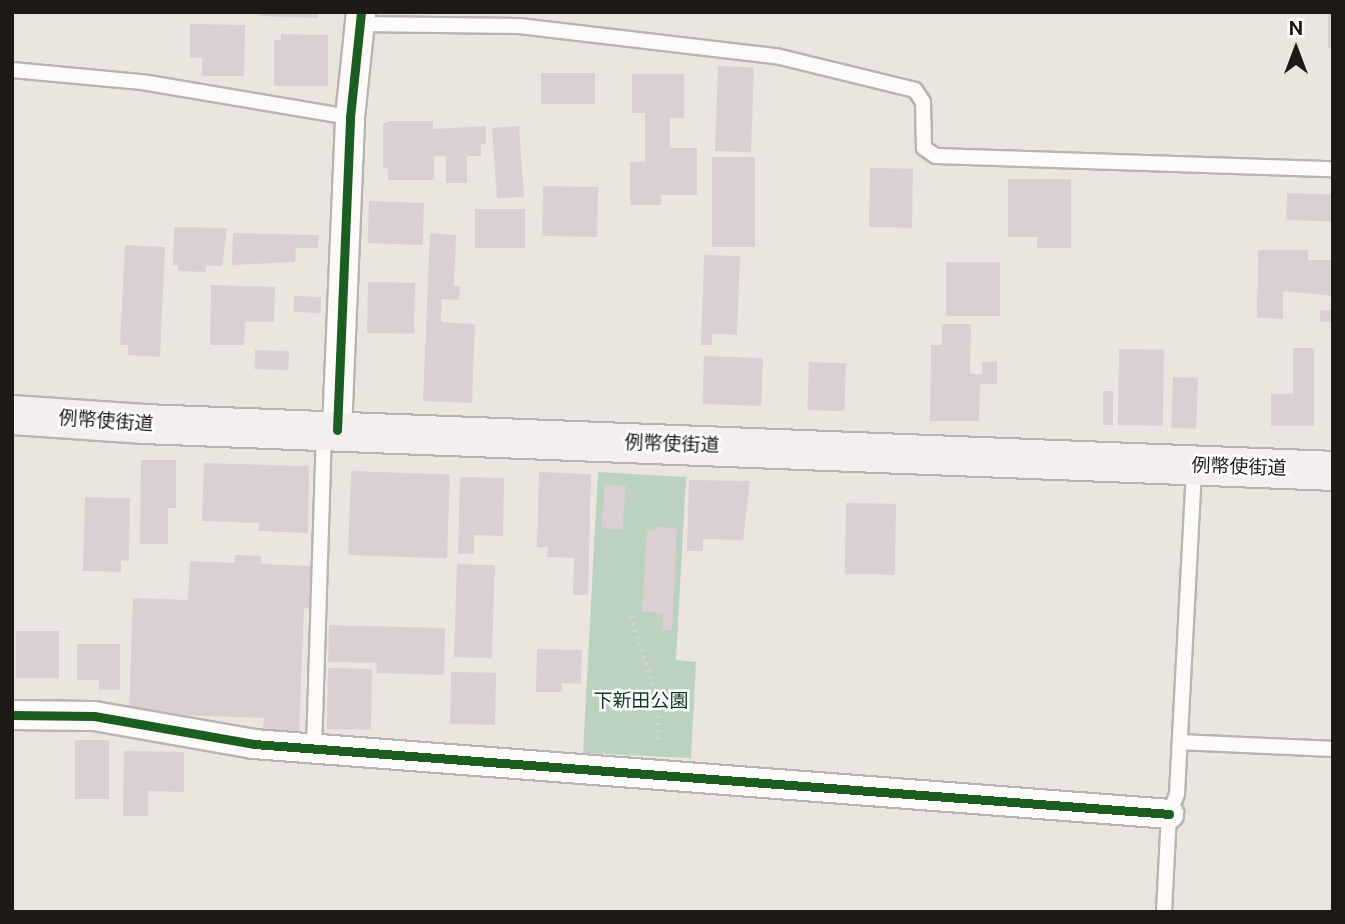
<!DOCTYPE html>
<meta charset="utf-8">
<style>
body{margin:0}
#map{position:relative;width:1345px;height:924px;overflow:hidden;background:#ebe5df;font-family:"Public Sans","Noto Sans JP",sans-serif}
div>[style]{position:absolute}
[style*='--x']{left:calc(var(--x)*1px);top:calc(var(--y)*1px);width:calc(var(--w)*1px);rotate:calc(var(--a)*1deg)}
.green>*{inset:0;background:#bad2be}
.building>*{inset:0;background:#dbcfd3;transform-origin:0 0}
.path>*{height:4.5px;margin-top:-2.25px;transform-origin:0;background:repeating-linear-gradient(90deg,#d4d2d0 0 2px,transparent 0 7px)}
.roads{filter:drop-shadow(2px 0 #b9b4af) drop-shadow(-2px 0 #b9b4af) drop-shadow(0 2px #b9b4af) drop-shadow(0 -2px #b9b4af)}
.lane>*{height:14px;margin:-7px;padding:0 7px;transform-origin:7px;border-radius:7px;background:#fcfbfa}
.street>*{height:28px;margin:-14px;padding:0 14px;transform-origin:14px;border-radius:14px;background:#fcfbfa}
.secondary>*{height:38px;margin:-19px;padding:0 19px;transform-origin:19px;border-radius:19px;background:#f3efee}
.cycleway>*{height:9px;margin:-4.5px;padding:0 4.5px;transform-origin:4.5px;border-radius:4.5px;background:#1b5e20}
span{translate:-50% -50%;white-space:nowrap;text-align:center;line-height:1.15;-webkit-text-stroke:5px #fff;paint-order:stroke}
.street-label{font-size:19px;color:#1d1915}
.park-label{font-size:19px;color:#0d3821}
.frame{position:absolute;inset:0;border:14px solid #1d1915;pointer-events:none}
.north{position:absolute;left:1261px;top:14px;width:70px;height:70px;-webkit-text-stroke:5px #fff;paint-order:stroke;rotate:0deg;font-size:19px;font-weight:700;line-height:28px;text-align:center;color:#1d1915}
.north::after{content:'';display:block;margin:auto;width:24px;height:32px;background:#1d1915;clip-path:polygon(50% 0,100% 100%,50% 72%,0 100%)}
</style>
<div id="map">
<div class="green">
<div style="clip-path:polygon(598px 472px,686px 477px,676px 660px,696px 662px,691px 758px,583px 753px)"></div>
</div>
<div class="building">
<div style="clip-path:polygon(260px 12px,318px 12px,318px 18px,259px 16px)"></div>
<div style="left:1328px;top:12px;width:5px;height:36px"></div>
<div style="clip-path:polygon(190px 24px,245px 25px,244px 76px,202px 76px,202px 58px,190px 58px)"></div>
<div style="clip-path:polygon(281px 34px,328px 35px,328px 86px,274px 86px,274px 40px,281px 40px)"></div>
<div style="left:718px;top:66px;width:36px;height:85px;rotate:2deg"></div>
<div style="left:541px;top:73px;width:54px;height:31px"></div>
<div style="clip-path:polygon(632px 74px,684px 74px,684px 118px,670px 118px,670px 148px,697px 148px,697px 195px,661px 195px,661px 205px,630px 205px,630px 162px,645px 162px,645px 113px,632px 113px)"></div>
<div style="clip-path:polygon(389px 121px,433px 121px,433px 129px,486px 126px,486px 144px,481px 144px,481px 156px,467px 156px,467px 183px,446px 183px,446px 156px,434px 156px,434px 180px,388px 180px,388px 168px,383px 168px,383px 124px)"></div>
<div style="left:519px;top:126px;width:71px;height:27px;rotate:86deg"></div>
<div style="left:712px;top:157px;width:43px;height:90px"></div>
<div style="left:870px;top:168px;width:43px;height:59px;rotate:1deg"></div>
<div style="clip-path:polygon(1008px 179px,1071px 179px,1071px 248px,1037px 248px,1037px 237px,1008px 237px)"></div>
<div style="left:543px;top:186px;width:55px;height:50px;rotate:1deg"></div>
<div style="left:1287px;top:193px;width:46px;height:27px;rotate:2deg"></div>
<div style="left:369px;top:201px;width:55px;height:42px;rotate:2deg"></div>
<div style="left:475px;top:209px;width:50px;height:39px"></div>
<div style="clip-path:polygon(174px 227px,227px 228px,222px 266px,206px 266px,206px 272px,178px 271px,178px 265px,173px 265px)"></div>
<div style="clip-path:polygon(233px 233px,319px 235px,318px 248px,296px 248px,295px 262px,232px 265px)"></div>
<div style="clip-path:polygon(430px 233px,456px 235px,454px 286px,460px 286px,459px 300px,442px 299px,441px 322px,475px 324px,472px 403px,423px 401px)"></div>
<div style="clip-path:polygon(125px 245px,165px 247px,160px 357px,128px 355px,128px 345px,120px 345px)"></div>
<div style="clip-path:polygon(1258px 250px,1308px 250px,1308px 260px,1333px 260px,1333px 296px,1283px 291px,1283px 319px,1257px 318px)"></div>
<div style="clip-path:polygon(704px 255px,740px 256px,737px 335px,712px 334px,712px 345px,701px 345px)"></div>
<div style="left:946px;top:262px;width:54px;height:54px"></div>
<div style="left:368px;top:282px;width:47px;height:51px;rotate:1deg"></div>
<div style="clip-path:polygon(211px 285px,275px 287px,274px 322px,245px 322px,244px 345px,210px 345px)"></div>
<div style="left:294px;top:296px;width:27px;height:16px;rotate:2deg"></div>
<div style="left:1320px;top:310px;width:13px;height:12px"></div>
<div style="clip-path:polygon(942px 324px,971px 324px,970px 374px,982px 374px,982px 362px,997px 362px,997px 384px,980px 384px,979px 421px,930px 421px,931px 345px,942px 345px)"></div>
<div style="clip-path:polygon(1293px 348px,1314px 348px,1314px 426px,1271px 426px,1271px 394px,1293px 394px)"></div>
<div style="left:1119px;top:349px;width:45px;height:76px;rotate:1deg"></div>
<div style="left:255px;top:350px;width:34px;height:19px;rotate:2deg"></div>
<div style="left:704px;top:356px;width:59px;height:48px;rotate:2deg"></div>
<div style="left:809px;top:362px;width:37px;height:48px;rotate:2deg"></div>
<div style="left:1173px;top:377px;width:25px;height:51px;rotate:2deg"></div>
<div style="left:1103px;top:391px;width:10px;height:34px"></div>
<div style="clip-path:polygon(141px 460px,176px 460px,176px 508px,168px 508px,168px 544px,140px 544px)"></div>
<div style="clip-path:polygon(204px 463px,309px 466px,308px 533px,259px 531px,259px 523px,202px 521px)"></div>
<div style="left:351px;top:471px;width:99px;height:84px;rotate:2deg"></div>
<div style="clip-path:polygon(539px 472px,591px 474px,588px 595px,573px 595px,574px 558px,547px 557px,548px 547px,537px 547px)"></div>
<div style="clip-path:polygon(460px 477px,504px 478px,503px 536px,474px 535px,474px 554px,458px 554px)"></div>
<div style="clip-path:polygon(689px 480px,750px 481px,743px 540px,703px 539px,703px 551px,687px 551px)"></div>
<div style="left:605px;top:484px;width:21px;height:44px;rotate:5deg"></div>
<div style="clip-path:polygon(85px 497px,130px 498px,129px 561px,121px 560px,121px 572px,83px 571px)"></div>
<div style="left:846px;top:503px;width:50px;height:71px;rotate:1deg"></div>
<div style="clip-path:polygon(656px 527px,677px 528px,672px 630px,662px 630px,663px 613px,642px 612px,647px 530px,655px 531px)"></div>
<div style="clip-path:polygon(235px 555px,261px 556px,261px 564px,311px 566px,309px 609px,304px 608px,299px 732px,263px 730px,264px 718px,177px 715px,176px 718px,129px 708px,133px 598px,188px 600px,190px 561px,235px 563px)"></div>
<div style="left:457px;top:564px;width:38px;height:93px;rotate:2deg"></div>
<div style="clip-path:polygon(329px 625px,445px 628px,444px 675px,376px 673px,377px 663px,328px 662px)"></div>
<div style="left:16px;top:631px;width:43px;height:47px"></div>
<div style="clip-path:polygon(77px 644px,120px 644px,120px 690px,99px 690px,99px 680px,77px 680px)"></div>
<div style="clip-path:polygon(537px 649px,582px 650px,581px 684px,562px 683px,562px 692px,536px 692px)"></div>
<div style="left:328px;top:668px;width:44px;height:61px;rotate:1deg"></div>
<div style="left:451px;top:672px;width:45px;height:52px;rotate:1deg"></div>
<div style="left:75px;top:740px;width:34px;height:59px"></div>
<div style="clip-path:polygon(124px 751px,184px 752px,184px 792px,148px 791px,148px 816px,123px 816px)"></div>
</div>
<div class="path">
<div style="--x:631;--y:616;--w:90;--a:72"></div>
<div style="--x:659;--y:702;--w:42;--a:91.4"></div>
</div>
<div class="roads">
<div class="lane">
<div style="--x:361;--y:24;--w:158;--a:0.7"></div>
<div style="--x:519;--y:26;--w:259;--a:6.7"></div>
<div style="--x:776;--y:56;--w:143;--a:13.7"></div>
<div style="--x:915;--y:90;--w:14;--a:56"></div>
<div style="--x:923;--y:102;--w:46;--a:88.8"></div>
<div style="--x:924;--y:148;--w:14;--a:34"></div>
<div style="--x:936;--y:156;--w:397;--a:1.9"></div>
<div style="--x:12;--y:70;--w:131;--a:5.3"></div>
<div style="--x:142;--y:82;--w:211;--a:9.6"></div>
<div style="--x:1180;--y:742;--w:153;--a:2.6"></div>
<div style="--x:314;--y:749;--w:317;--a:-88.2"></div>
<div style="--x:1164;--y:912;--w:98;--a:-87.1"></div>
<div style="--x:1169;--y:814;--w:22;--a:-68"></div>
<div style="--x:1177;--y:794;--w:327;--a:-87"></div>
</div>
<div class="street">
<div style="--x:337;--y:430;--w:313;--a:-87.6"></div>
<div style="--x:350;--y:117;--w:106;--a:-84"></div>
<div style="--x:12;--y:715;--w:82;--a:0.7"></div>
<div style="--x:94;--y:716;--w:162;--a:9.9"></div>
<div style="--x:254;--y:744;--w:918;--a:4.37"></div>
</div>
<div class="secondary">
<div style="--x:12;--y:415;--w:132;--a:3.9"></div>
<div style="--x:144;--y:424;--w:1190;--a:2.26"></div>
</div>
</div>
<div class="cycleway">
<div style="--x:337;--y:430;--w:313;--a:-87.6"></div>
<div style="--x:350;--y:117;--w:106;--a:-84"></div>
<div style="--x:12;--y:715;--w:82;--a:0.7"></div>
<div style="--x:94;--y:716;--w:162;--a:9.9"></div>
<div style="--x:254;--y:744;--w:918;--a:4.37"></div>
</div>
<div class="street-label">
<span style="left:106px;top:421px;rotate:4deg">例幣使街道</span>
<span style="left:672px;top:444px;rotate:2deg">例幣使街道</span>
<span style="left:1239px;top:467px;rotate:2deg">例幣使街道</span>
</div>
<div class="park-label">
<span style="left:641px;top:701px">下新田公園</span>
</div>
<div class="frame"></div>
<div class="north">N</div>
</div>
